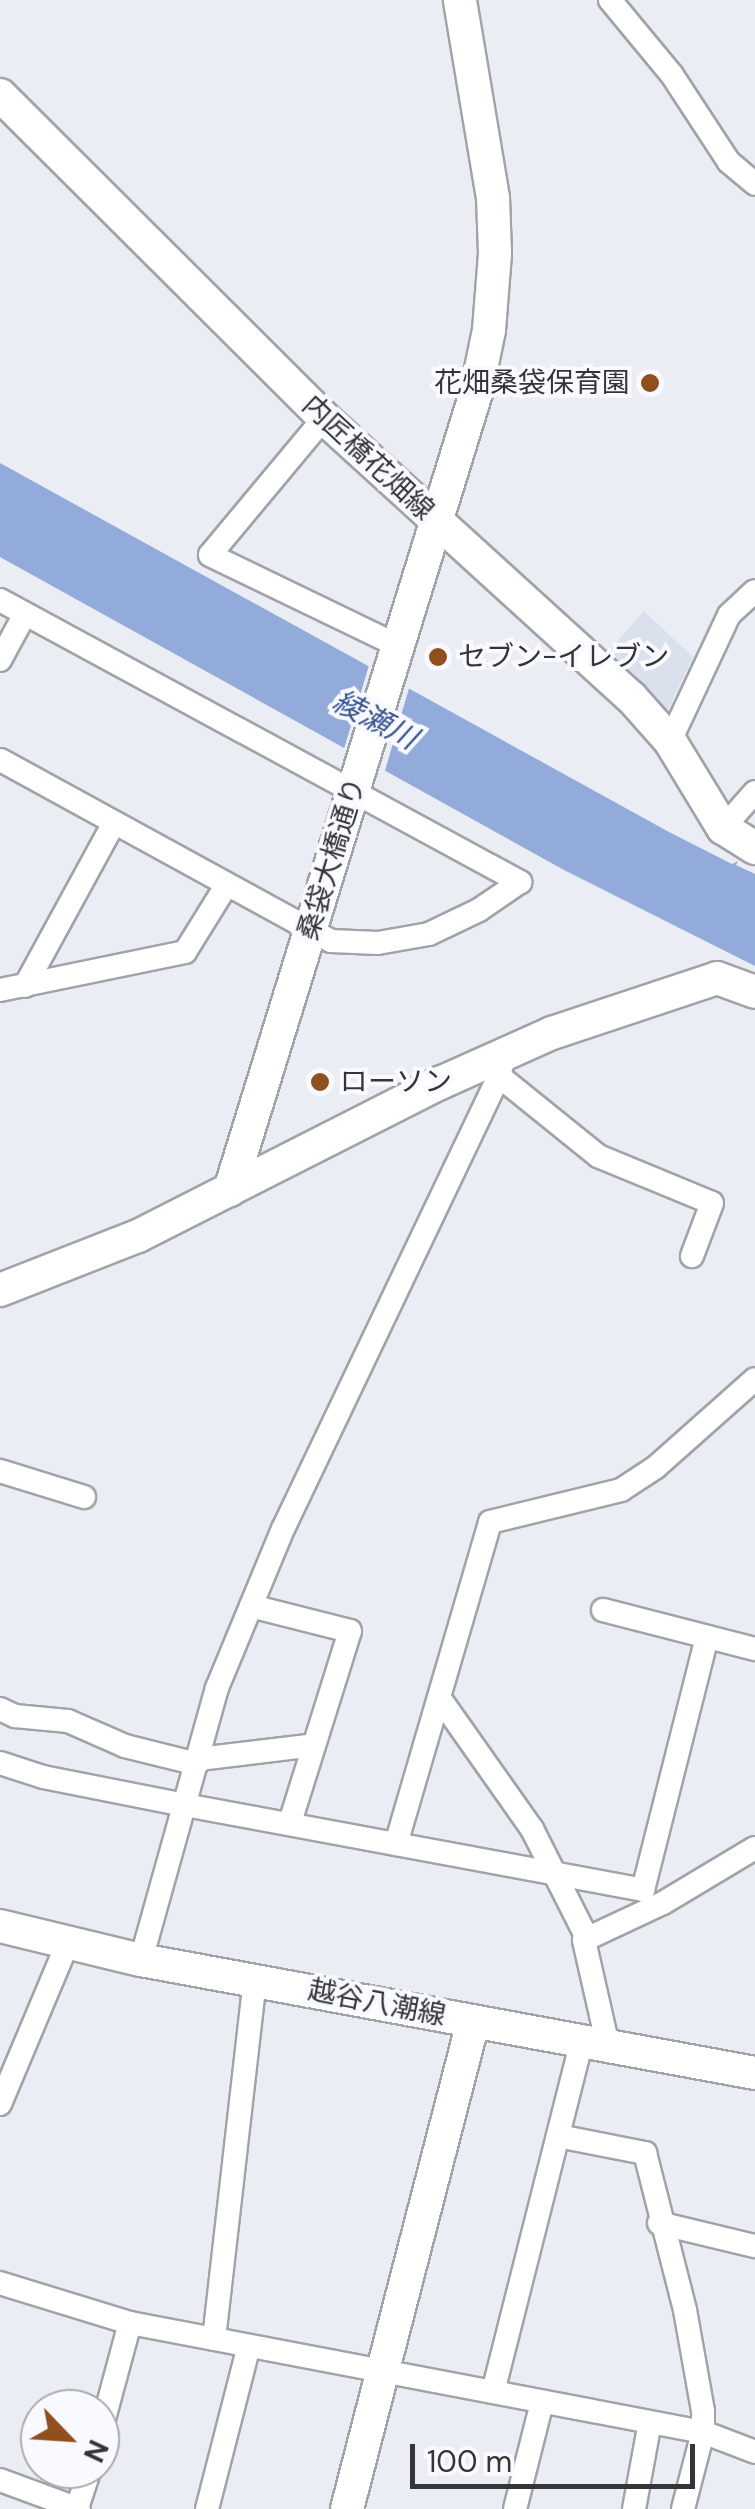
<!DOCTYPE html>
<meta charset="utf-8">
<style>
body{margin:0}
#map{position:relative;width:755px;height:2509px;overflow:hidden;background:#eaedf3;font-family:"DM Sans","Noto Sans JP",sans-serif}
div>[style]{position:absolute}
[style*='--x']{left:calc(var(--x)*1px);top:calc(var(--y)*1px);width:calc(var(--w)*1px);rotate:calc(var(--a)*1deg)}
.built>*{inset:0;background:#dae0ec}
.water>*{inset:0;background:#93abdb}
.pier>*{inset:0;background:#eaedf3}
.roads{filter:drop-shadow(2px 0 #a0a3a8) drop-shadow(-2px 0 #a0a3a8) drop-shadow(0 2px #a0a3a8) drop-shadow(0 -2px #a0a3a8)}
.street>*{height:22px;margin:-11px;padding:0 11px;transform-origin:11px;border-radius:11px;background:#fff}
.secondary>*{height:32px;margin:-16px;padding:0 16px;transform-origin:16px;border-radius:16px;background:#fff}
.dots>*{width:28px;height:28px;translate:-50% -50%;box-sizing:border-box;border:5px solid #f8faff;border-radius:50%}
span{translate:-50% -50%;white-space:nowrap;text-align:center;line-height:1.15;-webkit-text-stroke:8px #f8faff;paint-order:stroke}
.poi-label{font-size:28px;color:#343538}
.right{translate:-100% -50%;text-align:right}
.left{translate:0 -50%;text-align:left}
.street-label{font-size:28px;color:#343538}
.water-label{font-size:30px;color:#37538f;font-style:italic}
.north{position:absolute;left:20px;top:2389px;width:100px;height:100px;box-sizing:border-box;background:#f8faff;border:2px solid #aaabaf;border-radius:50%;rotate:115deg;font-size:28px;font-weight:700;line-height:40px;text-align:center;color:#343538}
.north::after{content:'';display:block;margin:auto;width:35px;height:45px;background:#914f1d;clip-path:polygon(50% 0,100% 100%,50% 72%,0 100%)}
.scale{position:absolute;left:410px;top:2444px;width:285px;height:45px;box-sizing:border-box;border:5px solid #343538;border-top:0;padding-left:12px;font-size:30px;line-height:35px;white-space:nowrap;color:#343538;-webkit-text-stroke:8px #f8faff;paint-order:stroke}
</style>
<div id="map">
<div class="built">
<div style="clip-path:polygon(644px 611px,693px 657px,667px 711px,607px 653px)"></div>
</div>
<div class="water">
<div style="clip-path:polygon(0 463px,669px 832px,732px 864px,738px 861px,736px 865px,755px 874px,755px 966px,564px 870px,0 557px)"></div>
</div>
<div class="pier">
<div style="clip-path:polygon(370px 662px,410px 685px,384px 774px,343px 752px)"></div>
</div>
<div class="roads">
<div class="street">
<div style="--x:610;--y:0;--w:97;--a:50.4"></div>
<div style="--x:672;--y:75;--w:104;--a:56.8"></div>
<div style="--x:729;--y:162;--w:34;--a:40"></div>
<div style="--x:324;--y:418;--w:178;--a:129.8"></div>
<div style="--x:210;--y:555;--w:209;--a:25.8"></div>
<div style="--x:0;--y:600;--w:592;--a:28.47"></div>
<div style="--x:520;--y:882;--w:50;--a:145.7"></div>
<div style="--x:479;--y:910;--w:55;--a:154.4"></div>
<div style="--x:429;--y:934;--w:52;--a:170"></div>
<div style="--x:378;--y:943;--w:47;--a:-177.6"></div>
<div style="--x:331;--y:941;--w:377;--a:-151.3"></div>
<div style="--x:0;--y:660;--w:52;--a:-61.5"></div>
<div style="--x:670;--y:741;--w:139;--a:-64.9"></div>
<div style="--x:729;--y:615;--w:35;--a:-43"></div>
<div style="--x:723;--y:828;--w:48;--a:-48.4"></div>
<div style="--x:25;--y:986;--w:186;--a:-61.4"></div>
<div style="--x:0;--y:990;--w:189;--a:-11.6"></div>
<div style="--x:185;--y:952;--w:78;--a:-58.2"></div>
<div style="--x:499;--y:1076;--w:127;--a:38.9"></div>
<div style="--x:598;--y:1156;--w:123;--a:22.4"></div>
<div style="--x:712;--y:1203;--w:57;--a:110.7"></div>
<div style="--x:0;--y:1471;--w:88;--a:17.2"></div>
<div style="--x:251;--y:1606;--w:102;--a:14.2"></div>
<div style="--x:350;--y:1631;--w:201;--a:107.4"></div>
<div style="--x:603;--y:1610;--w:157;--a:14.4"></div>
<div style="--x:441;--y:1700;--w:158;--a:54.8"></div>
<div style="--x:532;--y:1829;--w:122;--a:63.2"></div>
<div style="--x:0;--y:1709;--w:17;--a:25"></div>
<div style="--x:15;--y:1716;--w:53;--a:5.4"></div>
<div style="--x:68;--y:1721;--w:62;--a:23.7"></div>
<div style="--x:125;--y:1746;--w:74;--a:14"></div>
<div style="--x:199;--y:1759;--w:116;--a:-6.9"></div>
<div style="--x:0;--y:1763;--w:45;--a:18"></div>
<div style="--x:43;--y:1777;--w:145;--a:11.2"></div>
<div style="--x:185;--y:1805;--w:466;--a:10.5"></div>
<div style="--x:643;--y:1890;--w:261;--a:-75.8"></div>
<div style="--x:396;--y:1844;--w:335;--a:-73.7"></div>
<div style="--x:490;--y:1522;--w:135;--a:-13.7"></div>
<div style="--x:621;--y:1490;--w:42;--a:-33.3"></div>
<div style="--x:656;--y:1467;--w:132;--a:-41.6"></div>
<div style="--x:141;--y:1960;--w:282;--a:-74.4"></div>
<div style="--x:217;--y:1688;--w:172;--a:-67.5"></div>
<div style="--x:283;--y:1529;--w:502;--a:-64.51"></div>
<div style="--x:499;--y:1076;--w:24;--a:-75"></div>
<div style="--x:608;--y:2046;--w:109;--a:-102.8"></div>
<div style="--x:584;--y:1940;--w:87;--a:-25.1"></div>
<div style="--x:663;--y:1903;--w:107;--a:-30.9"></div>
<div style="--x:0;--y:2104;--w:173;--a:-67.2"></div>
<div style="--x:558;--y:2136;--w:89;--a:11.1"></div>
<div style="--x:645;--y:2153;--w:162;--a:75.7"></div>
<div style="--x:685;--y:2310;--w:103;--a:79.9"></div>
<div style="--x:703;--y:2411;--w:21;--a:90"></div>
<div style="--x:703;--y:2432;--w:80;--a:104.6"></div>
<div style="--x:659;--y:2223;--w:99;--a:13.5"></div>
<div style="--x:0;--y:2283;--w:136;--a:17.1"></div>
<div style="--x:130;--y:2323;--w:583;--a:10.77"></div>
<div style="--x:703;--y:2432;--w:56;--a:21"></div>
<div style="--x:214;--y:2339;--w:360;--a:-83.5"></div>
<div style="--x:493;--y:2392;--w:362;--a:-75.8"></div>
<div style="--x:100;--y:2434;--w:115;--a:-74.9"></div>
<div style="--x:0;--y:2480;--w:84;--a:20.2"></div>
<div style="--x:77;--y:2508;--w:41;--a:-71.6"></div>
<div style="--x:207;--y:2509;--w:168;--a:-75.6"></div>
<div style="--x:515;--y:2509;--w:110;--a:-75.8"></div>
<div style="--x:634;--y:2509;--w:88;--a:-79.6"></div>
</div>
<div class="secondary">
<div style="--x:0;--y:95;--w:457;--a:44.9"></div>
<div style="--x:324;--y:418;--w:415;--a:42.3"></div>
<div style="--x:631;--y:697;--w:59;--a:48.4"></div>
<div style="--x:670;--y:741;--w:102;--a:58.7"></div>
<div style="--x:723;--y:828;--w:38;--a:32"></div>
<div style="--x:230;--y:1190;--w:834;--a:-72.85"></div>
<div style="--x:476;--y:393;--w:64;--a:-78.3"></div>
<div style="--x:489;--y:330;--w:76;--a:-85.5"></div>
<div style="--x:495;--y:254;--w:56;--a:-92"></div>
<div style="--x:493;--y:198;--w:201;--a:-99.5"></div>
<div style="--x:0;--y:1290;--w:148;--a:-21.4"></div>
<div style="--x:138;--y:1236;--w:339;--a:-26.9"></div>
<div style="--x:440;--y:1083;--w:123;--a:-24.1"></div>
<div style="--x:552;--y:1033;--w:174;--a:-18.4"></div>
<div style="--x:717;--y:978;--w:40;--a:20.2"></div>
<div style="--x:0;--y:1926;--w:145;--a:13.6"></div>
<div style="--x:141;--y:1960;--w:624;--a:10.43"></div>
<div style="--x:347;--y:2509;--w:503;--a:-75.49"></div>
</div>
</div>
<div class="dots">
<div style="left:650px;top:383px;background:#914f1d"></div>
<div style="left:438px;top:657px;background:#914f1d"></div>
<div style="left:320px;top:1082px;background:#914f1d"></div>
</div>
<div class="poi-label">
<span class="right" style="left:630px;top:383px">花畑桑袋保育園</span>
<span class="left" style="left:458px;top:657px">セブン-イレブン</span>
<span class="left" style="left:340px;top:1082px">ローソン</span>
</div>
<div class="street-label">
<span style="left:368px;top:458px;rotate:43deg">内匠橋花畑線</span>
<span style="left:332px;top:859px;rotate:-73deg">桑袋大橋通り</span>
<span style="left:377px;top:2003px;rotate:11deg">越谷八潮線</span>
</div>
<div class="water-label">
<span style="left:375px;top:720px;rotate:28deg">綾瀬川</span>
</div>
<div class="north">N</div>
<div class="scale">100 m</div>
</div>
